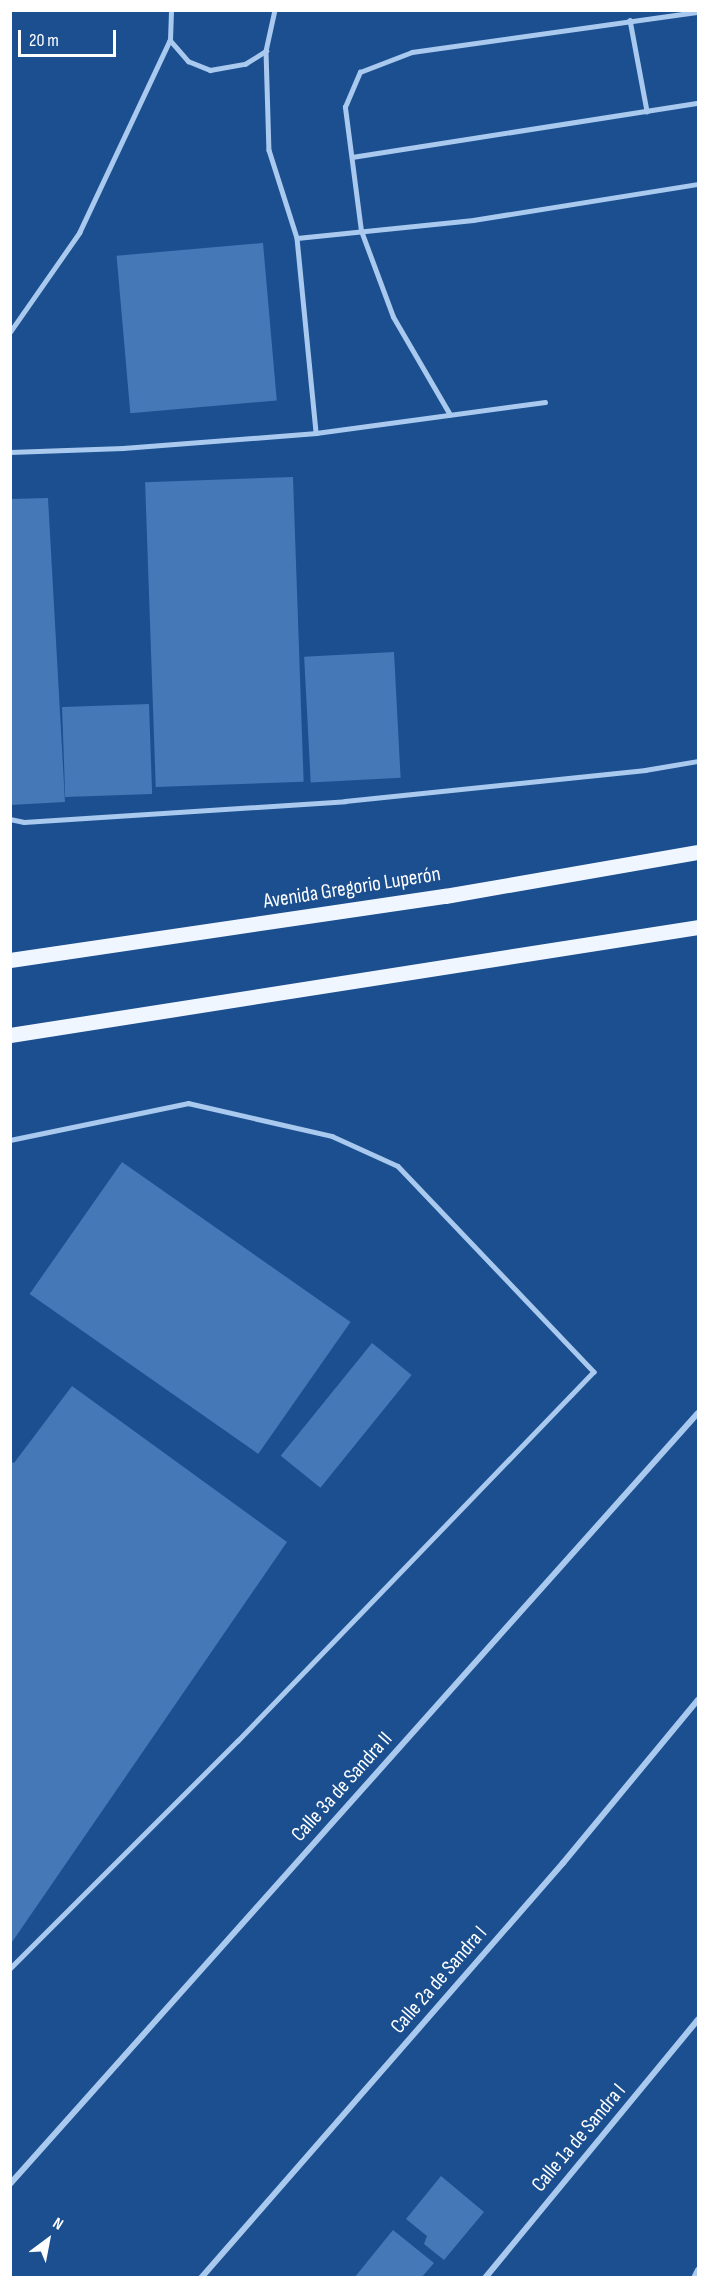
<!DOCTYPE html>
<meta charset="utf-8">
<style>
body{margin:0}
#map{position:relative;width:709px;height:2288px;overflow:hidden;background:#1b4f8f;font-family:"Sofia Sans Condensed",sans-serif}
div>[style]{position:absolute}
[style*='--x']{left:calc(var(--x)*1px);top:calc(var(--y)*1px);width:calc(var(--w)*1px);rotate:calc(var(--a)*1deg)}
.building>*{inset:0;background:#4478b7;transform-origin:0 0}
.lane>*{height:4.5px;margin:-2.25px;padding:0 2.25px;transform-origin:2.25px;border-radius:2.25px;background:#a9c9ee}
.street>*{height:6px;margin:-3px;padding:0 3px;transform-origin:3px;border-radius:3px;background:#a9c9ee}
.primary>*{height:15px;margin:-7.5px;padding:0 7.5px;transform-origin:7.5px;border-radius:7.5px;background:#f0f6ff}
span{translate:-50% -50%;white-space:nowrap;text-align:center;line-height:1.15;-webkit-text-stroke:4.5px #1b4f8f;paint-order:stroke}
.street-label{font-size:21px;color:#fff}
.frame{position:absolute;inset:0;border:12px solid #fff;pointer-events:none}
.north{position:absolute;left:18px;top:2210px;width:60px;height:60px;-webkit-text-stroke:4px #1b4f8f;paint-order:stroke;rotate:32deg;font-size:16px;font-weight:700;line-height:24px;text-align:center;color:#fff}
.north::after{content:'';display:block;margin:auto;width:21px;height:27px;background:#fff;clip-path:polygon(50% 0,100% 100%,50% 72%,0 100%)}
.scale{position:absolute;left:18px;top:30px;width:98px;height:27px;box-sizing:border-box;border:3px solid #fff;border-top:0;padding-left:8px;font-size:18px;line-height:21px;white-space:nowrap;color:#fff;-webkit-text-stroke:4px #1b4f8f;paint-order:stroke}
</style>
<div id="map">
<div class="building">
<div style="left:263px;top:243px;width:158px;height:147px;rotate:85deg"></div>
<div style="left:293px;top:477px;width:305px;height:148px;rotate:88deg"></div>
<div style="clip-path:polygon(48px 498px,65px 802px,10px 805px,10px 499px)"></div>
<div style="left:394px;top:652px;width:126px;height:90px;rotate:87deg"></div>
<div style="left:149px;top:704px;width:90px;height:87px;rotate:88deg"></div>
<div style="left:122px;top:1162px;width:279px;height:161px;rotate:35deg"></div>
<div style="left:372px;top:1343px;width:51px;height:145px;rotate:39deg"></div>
<div style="clip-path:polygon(72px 1386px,287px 1542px,10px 1945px,10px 1461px,14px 1463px)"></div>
<div style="clip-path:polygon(441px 2176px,484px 2212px,444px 2260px,424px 2244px,427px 2236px,406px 2219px)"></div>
<div style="clip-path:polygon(393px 2230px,434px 2263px,421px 2278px,354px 2278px)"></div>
</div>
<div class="lane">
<div style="--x:275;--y:10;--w:42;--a:102.4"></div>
<div style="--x:266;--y:51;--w:99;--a:88.3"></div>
<div style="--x:269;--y:150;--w:92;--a:72.3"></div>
<div style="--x:297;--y:238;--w:177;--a:-5.8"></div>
<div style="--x:473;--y:220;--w:228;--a:-9.1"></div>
<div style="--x:630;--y:20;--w:93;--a:79.4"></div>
<div style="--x:170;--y:40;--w:28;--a:49"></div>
<div style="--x:188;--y:61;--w:24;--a:22"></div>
<div style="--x:210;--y:70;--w:36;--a:-10"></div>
<div style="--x:245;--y:64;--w:25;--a:-32"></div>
<div style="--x:352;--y:157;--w:350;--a:-8.9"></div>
<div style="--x:297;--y:238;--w:196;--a:84.4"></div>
<div style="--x:10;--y:332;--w:121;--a:-55.1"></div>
<div style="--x:79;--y:233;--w:213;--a:-64.8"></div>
<div style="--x:170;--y:40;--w:30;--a:-88"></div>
<div style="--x:450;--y:415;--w:113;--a:-120.2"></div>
<div style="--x:393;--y:317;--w:92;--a:-110.4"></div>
<div style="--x:361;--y:231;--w:125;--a:-97.4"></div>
<div style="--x:345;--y:107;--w:38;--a:-67"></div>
<div style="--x:360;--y:72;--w:56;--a:-21"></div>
<div style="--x:412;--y:52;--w:289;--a:-8"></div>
<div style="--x:10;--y:452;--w:113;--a:-2"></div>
<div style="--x:123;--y:448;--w:194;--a:-4.4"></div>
<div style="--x:316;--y:433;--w:231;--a:-7.7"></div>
<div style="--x:10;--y:819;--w:14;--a:12"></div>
<div style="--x:24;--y:822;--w:322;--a:-3.7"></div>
<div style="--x:345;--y:801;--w:302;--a:-5.9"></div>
<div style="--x:645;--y:770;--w:54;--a:-9.6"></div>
<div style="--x:10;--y:1140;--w:182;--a:-11.7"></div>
<div style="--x:188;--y:1103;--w:148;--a:12.9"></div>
<div style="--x:332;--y:1136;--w:72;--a:24.4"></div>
<div style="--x:398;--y:1166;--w:284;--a:46.4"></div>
<div style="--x:594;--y:1372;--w:513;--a:133.97"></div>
<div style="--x:238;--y:1741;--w:322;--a:135"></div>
</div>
<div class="street">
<div style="--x:10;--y:2184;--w:1033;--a:-48.26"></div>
<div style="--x:201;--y:2278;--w:551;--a:-48.9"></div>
<div style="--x:563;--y:1863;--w:212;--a:-50.4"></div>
<div style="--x:485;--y:2278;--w:335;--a:-50.5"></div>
<div style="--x:694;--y:2278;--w:9;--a:-63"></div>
</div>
<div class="primary">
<div style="--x:10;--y:960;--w:440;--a:-8.4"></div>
<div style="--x:445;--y:896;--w:257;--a:-9.9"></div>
<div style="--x:10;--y:1035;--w:696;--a:-8.92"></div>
</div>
<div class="street-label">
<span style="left:352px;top:888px;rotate:-9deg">Avenida Gregorio Luperón</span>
<span style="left:342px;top:1787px;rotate:-48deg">Calle 3a de Sandra II</span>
<span style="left:439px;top:1980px;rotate:-49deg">Calle 2a de Sandra I</span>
<span style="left:579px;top:2138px;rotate:-50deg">Calle 1a de Sandra I</span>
</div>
<div class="frame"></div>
<div class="north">N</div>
<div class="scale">20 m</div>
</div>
